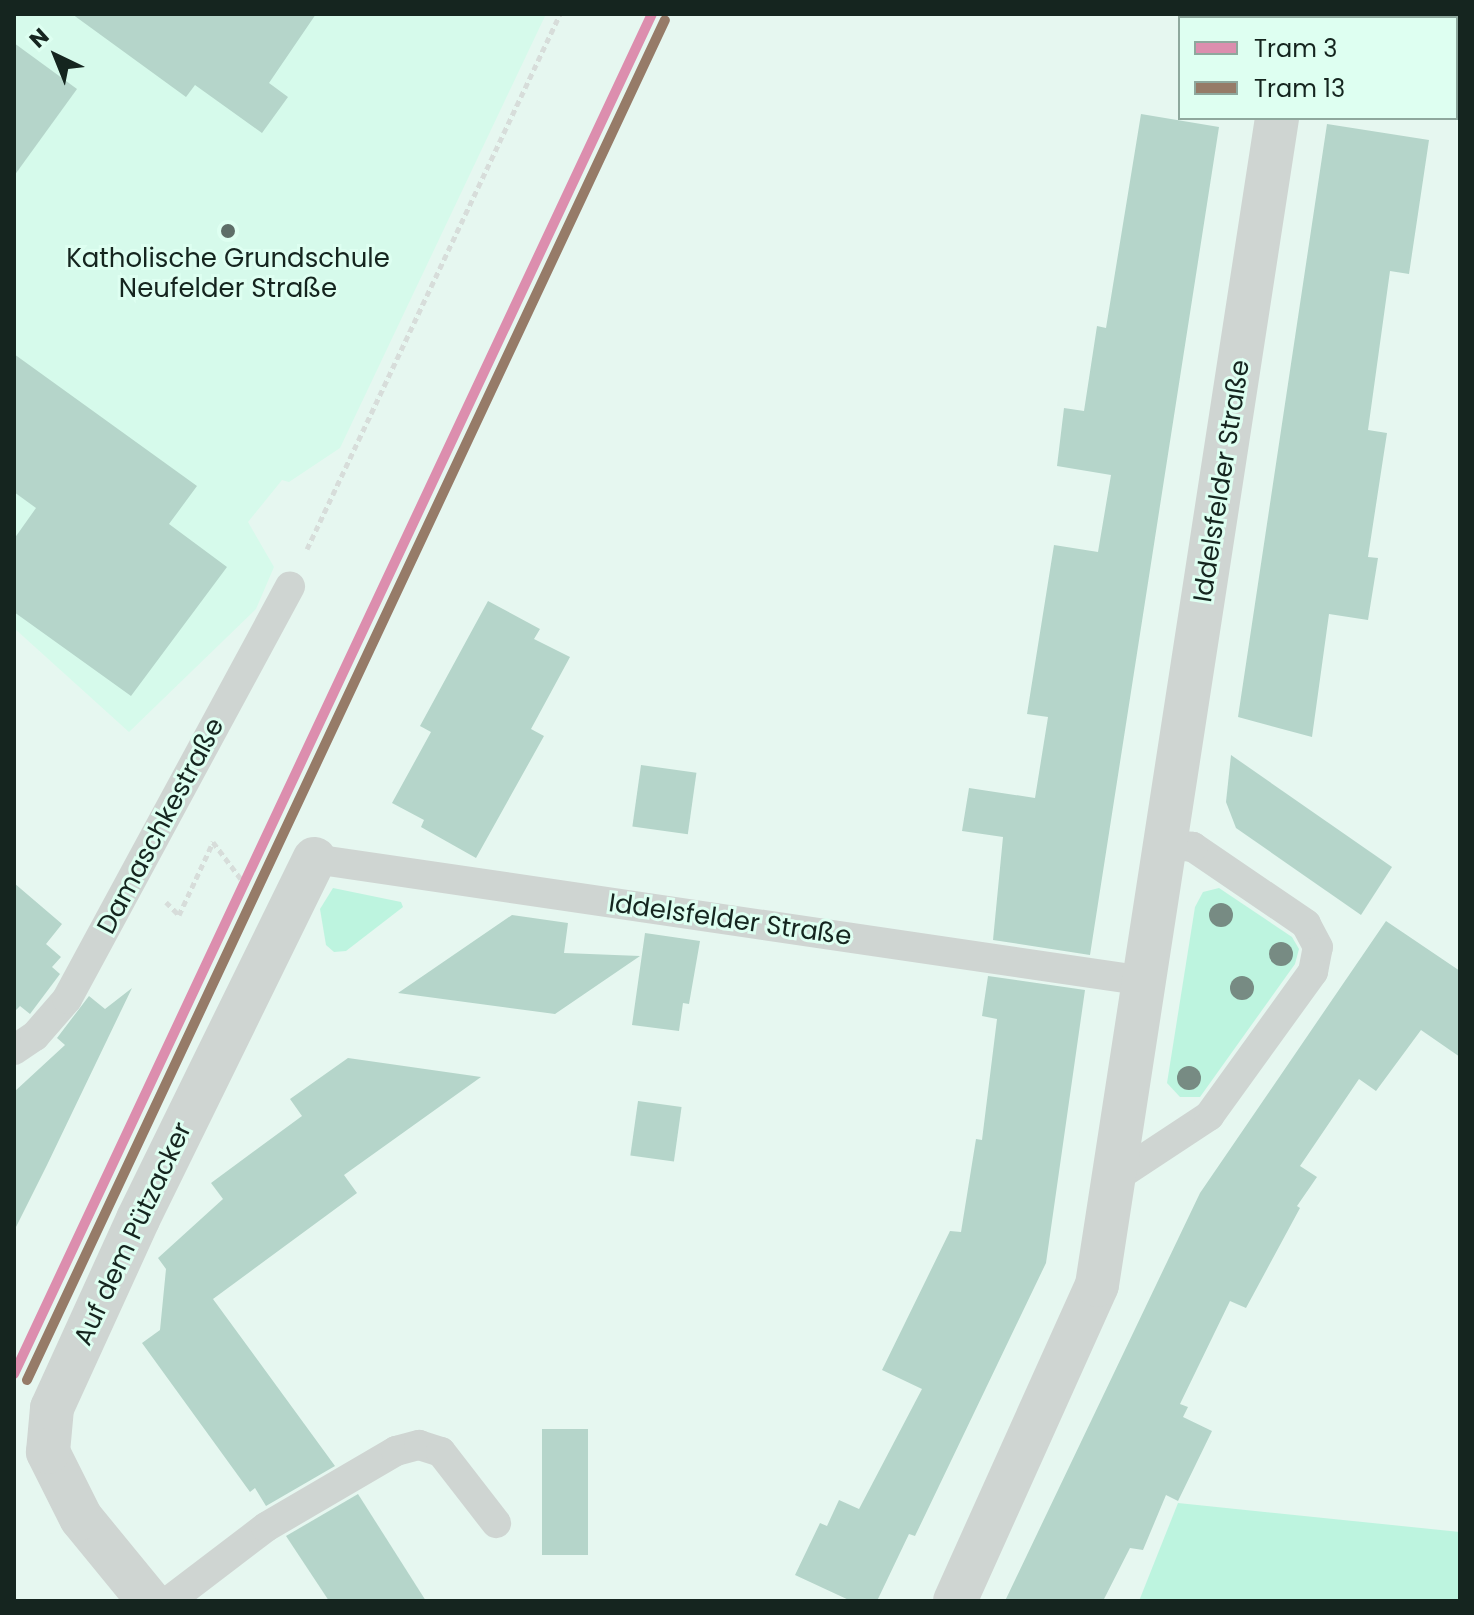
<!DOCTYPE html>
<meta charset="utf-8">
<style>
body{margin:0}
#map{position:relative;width:1474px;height:1615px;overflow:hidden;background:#e6f7f0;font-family:Poppins,sans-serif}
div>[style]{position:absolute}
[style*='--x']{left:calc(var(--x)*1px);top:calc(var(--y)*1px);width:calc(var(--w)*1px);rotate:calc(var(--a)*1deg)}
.built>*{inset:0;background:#d6faeb}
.green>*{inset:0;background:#bdf4df}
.building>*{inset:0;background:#b5d5ca;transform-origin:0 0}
.path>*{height:5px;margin-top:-2.5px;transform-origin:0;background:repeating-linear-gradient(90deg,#d7ddda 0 6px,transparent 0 10px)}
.lane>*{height:30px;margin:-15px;padding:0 15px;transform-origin:15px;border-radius:15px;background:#cfd5d2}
.street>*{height:44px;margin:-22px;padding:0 22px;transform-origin:22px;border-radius:22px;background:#cfd5d2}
.tram-1>*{height:10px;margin:-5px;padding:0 5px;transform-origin:5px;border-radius:5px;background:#dc8eae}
.tram-2>*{height:10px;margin:-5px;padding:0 5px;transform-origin:5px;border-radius:5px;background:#967b68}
.trees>*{width:24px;height:24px;margin:-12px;border-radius:50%;background:#778b83}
.dots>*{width:22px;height:22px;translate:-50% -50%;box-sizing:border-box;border:4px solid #defff1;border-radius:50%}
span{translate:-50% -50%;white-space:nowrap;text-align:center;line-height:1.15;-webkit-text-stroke:6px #defff1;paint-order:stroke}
.poi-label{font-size:26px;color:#15251f}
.street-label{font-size:26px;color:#15251f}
.frame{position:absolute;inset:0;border:16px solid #15251f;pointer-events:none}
.legend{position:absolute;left:1178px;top:16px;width:280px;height:104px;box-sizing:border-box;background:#defff1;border:2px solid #8ea89d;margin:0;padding:10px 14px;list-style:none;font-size:24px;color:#15251f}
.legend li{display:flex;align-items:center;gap:16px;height:40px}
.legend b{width:40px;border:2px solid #8ea89d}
.north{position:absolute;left:16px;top:16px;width:80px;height:80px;-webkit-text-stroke:6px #defff1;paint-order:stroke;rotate:317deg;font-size:22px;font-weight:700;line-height:32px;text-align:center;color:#15251f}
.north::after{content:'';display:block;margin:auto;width:28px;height:36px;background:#15251f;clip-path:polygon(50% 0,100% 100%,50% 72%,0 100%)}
</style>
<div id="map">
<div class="built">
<div style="clip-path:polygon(14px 14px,546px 14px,340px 448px,289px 482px,282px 480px,248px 522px,274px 567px,256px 609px,129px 732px,14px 628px)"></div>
</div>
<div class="green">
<div style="clip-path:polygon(333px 888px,401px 902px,403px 907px,346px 951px,334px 952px,326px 945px,320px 909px)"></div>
<div style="clip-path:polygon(1219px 888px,1292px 937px,1299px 949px,1295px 964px,1200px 1097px,1180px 1097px,1167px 1083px,1195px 907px,1203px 892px)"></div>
<div style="clip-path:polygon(1178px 1503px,1460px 1532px,1460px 1601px,1139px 1601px)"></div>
</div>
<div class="building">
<div style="clip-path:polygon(72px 14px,316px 14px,269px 83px,288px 97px,262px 133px,195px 85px,186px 97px)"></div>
<div style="clip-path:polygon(14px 43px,77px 89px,14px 176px)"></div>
<div style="clip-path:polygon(1141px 114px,1219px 127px,1090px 955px,993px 940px,1003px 837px,962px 831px,969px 788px,1035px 798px,1048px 717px,1027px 714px,1054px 545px,1098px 552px,1111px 475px,1057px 466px,1064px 408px,1084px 411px,1097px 326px,1106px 328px)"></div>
<div style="clip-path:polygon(1327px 124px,1429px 140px,1409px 274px,1390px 271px,1368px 430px,1387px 433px,1368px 557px,1378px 558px,1368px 620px,1329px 614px,1312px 737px,1238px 717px)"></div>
<div style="clip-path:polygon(14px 354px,197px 486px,169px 524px,227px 567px,131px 696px,14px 612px,14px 539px,36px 508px,14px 492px)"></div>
<div style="clip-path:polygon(488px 601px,540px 629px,534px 639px,570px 657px,531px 729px,544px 736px,476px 858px,421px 827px,424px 820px,392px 803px,431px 732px,420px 726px)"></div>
<div style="clip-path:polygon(1231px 755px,1392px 867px,1361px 915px,1236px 828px,1226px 802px)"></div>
<div style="left:641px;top:765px;width:56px;height:62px;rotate:8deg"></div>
<div style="clip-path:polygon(14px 883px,62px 924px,46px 944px,61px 957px,52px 967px,60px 974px,30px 1014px,20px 1006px,14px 1012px)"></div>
<div style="clip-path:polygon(512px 915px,568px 923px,564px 953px,640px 956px,555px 1014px,398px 993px)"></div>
<div style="clip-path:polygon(1386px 921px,1460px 971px,1460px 1057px,1421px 1030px,1376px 1091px,1359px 1079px,1300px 1166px,1317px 1177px,1297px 1206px,1300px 1208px,1246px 1308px,1230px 1301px,1180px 1404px,1188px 1407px,1183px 1417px,1212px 1431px,1178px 1501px,1166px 1495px,1143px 1550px,1130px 1548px,1103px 1601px,1005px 1601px,1200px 1193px)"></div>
<div style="clip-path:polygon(645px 933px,700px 941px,689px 1004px,683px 1003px,679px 1031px,632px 1025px)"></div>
<div style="clip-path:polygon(988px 976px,1085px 990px,1046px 1263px,915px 1536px,909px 1534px,877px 1601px,851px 1601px,795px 1575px,820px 1523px,827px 1526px,839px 1500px,859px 1509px,922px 1389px,882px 1370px,950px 1231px,961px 1232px,976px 1139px,982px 1140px,997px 1019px,982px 1016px)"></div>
<div style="clip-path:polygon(132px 988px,47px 1165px,14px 1231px,14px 1092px,65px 1045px,57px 1038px,89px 996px,105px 1009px)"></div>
<div style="clip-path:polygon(348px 1058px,481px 1077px,344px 1175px,357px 1193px,213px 1299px,335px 1466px,266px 1506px,255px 1488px,250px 1492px,142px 1343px,160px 1330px,166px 1269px,158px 1258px,223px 1199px,211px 1183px,302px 1116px,290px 1099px)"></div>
<div style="left:638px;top:1101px;width:44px;height:55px;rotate:8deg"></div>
<div style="left:542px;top:1429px;width:46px;height:126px"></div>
<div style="clip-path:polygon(358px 1494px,426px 1601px,329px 1601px,286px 1536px)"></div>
</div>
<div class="path">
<div style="--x:307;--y:549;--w:592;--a:-64.69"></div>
<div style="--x:166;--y:902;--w:18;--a:45"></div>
<div style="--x:179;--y:915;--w:81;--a:-65"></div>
<div style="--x:213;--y:842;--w:56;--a:52.9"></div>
</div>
<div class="lane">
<div style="--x:314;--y:859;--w:840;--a:8.35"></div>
<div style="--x:14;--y:1050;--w:25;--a:-34"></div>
<div style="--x:35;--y:1036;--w:49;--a:-49.1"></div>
<div style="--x:67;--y:999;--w:469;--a:-61.6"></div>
<div style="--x:1115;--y:1178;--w:113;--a:-33.4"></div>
<div style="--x:1209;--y:1116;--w:178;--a:-54.2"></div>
<div style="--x:1313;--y:972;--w:25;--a:-79"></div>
<div style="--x:1318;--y:947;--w:26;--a:-118"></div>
<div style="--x:1306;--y:924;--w:137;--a:-145.7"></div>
<div style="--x:1193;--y:847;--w:27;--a:-174"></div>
<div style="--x:169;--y:1601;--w:122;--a:-37.3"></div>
<div style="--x:266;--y:1527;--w:151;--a:-30.3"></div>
<div style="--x:396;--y:1451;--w:24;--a:-15"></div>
<div style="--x:419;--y:1445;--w:23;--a:18"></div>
<div style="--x:441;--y:1452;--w:90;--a:52.2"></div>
</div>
<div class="street">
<div style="--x:1293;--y:18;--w:4;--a:-90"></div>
<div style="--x:149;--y:1601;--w:107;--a:-129.3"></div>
<div style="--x:81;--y:1518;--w:74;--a:-116.6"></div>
<div style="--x:48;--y:1452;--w:44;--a:-84.8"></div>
<div style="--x:52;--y:1408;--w:208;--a:-65.5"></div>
<div style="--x:138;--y:1219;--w:401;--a:-63.9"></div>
<div style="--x:955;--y:1601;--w:346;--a:-65.8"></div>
<div style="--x:1097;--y:1285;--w:1181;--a:-81.23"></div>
</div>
<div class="tram-1">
<div style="--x:14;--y:1374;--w:1502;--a:-64.87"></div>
</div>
<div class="tram-2">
<div style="--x:27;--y:1380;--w:1502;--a:-64.87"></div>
</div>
<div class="trees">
<div style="left:1221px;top:915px"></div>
<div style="left:1281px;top:954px"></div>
<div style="left:1242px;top:988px"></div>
<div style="left:1189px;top:1078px"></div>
</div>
<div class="dots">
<div style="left:228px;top:231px;background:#5e6e68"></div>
</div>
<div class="poi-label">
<span style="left:228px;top:274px">Katholische Grundschule<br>Neufelder Straße</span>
</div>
<div class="street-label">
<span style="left:1222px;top:481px;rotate:-81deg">Iddelsfelder Straße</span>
<span style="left:161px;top:826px;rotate:-62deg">Damaschkestraße</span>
<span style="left:730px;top:920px;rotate:8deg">Iddelsfelder Straße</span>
<span style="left:133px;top:1234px;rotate:-65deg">Auf dem Pützacker</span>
</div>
<div class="frame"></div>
<ul class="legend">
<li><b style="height:10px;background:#dc8eae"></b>Tram 3</li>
<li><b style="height:10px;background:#967b68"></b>Tram 13</li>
</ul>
<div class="north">N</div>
</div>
